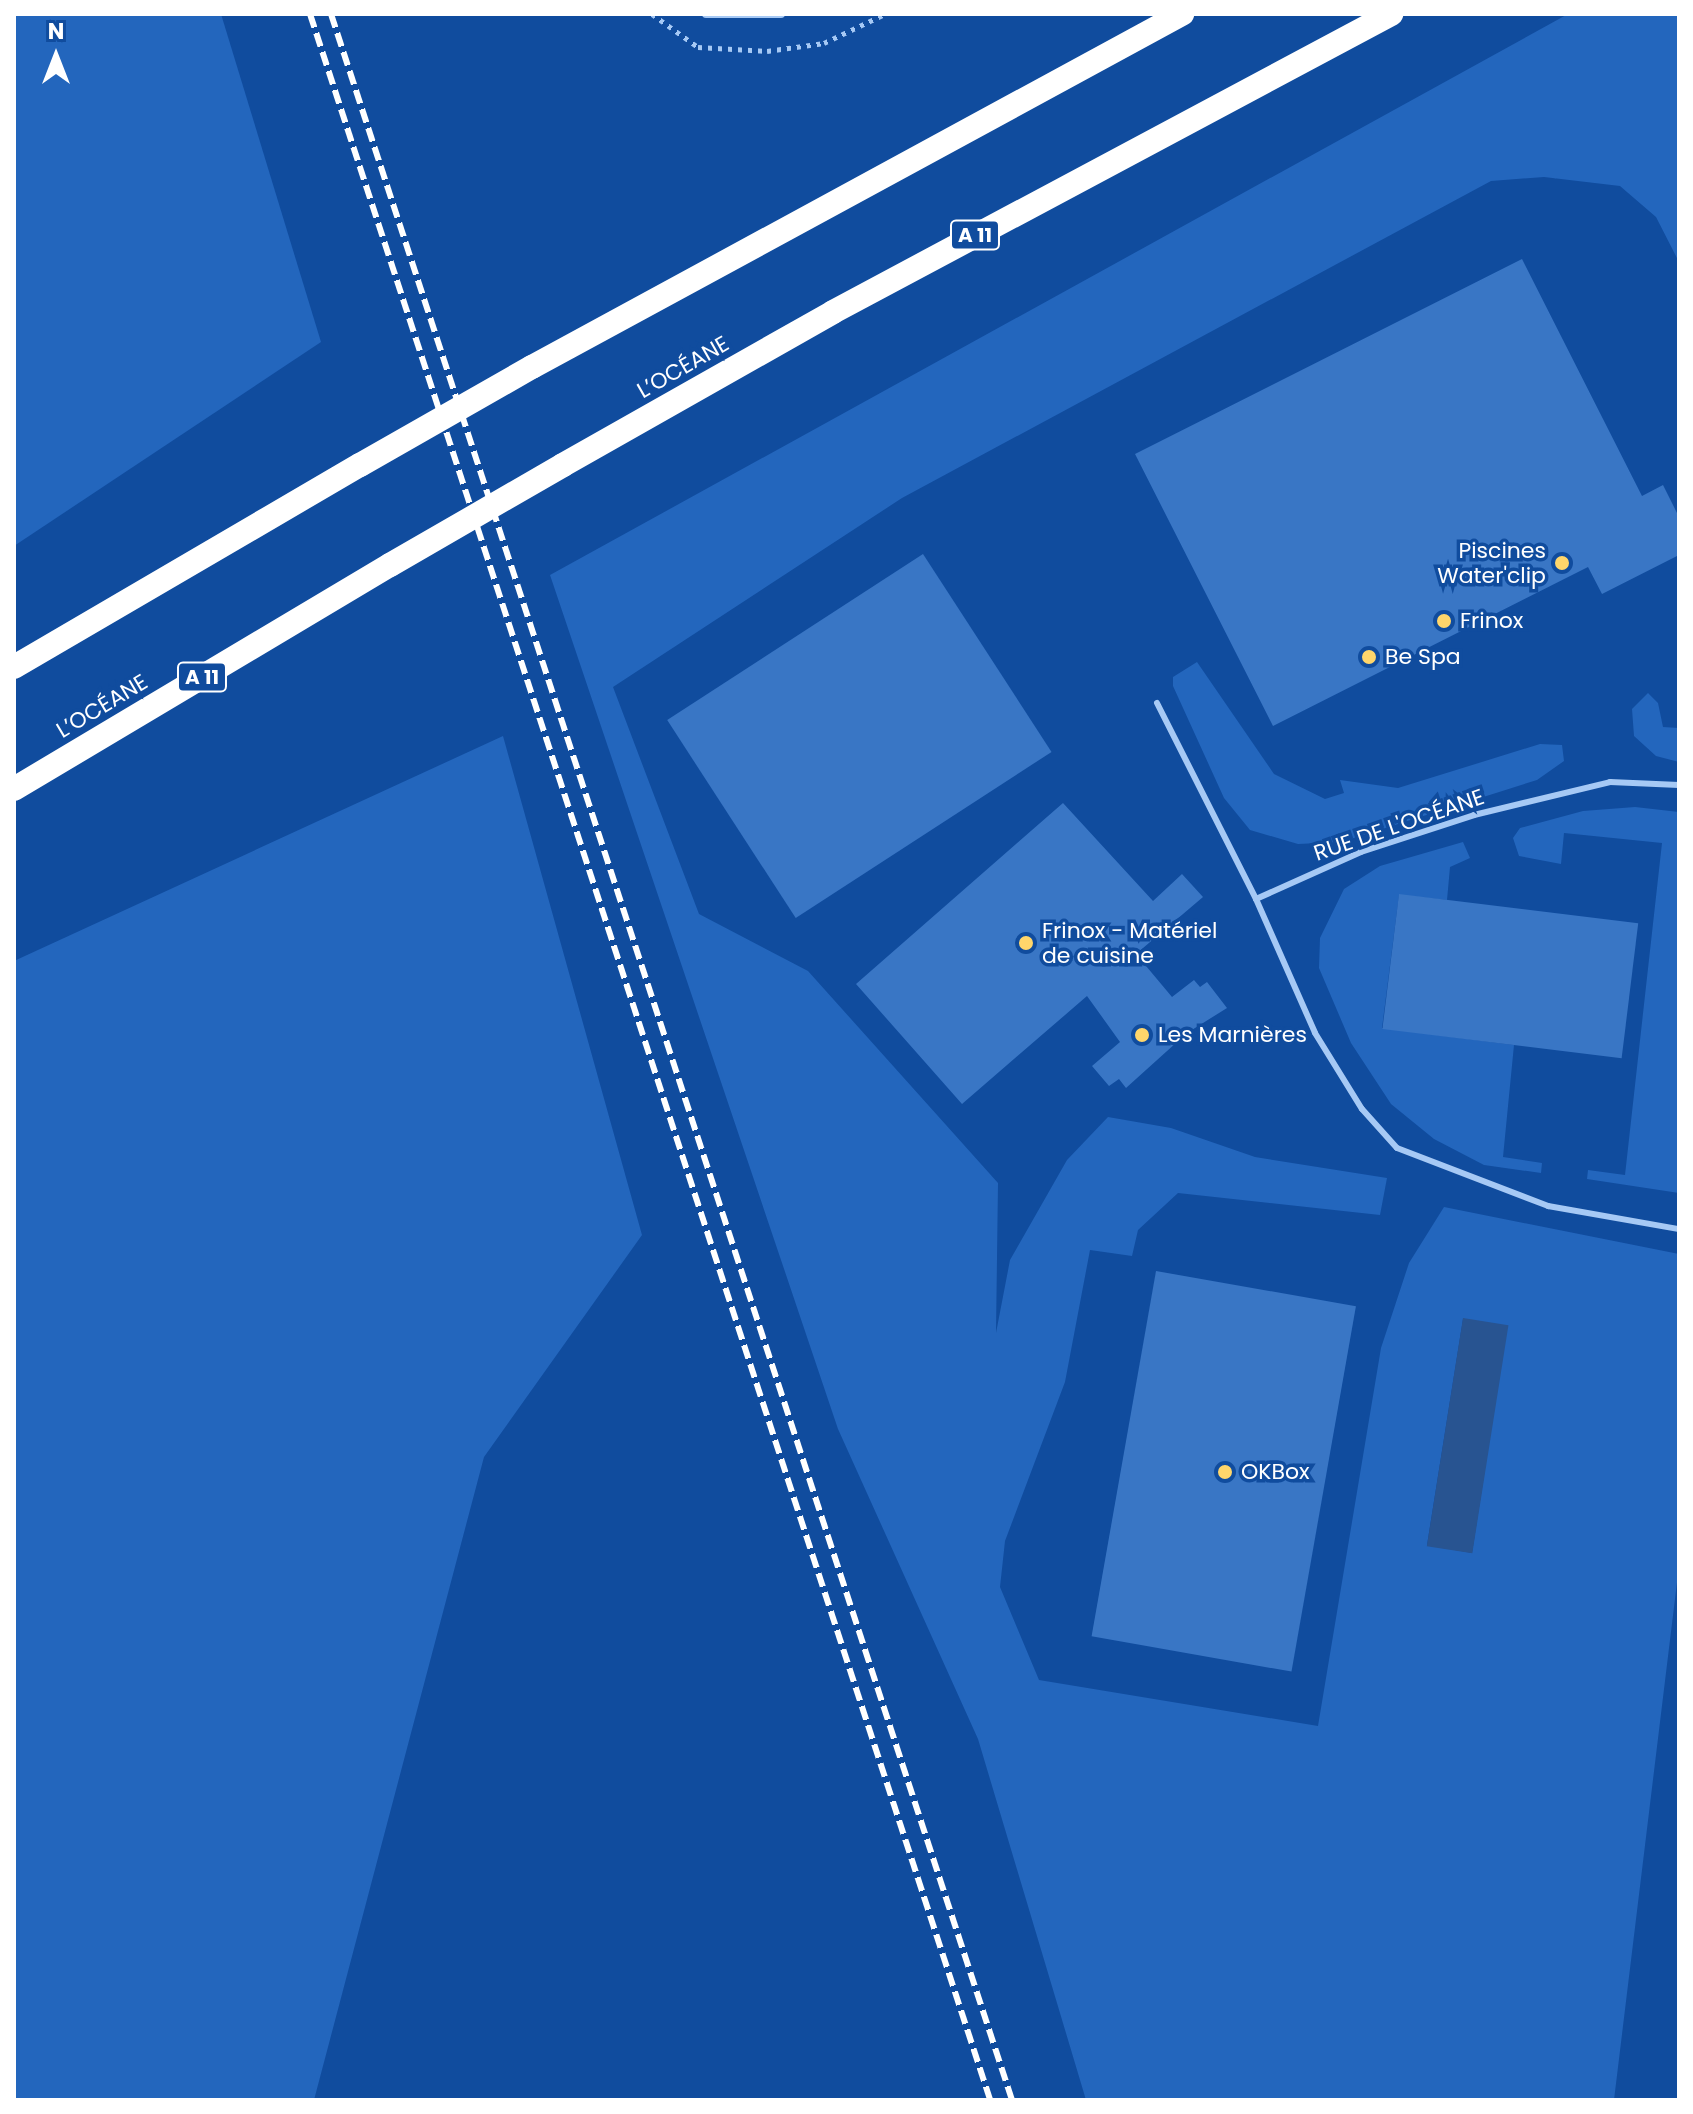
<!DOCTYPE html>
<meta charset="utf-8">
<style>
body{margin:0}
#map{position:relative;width:1693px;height:2114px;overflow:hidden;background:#104c9e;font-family:Poppins,sans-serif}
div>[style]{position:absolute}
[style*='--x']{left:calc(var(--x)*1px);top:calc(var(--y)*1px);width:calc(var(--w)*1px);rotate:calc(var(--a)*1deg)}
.green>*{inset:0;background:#2366bd}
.water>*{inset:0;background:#285491;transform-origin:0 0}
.building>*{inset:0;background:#3976c5;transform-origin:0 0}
.path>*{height:5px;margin-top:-2.5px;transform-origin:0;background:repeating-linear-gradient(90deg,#a6c9f5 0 4px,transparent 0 10px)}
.service>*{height:6px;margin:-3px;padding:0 3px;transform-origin:3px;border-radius:3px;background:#a6c9f5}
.minor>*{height:8px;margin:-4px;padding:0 4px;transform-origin:4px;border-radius:4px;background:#a6c9f5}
.motorway>*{height:24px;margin:-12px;padding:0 12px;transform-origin:12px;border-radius:12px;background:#fff}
.rail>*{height:6px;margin-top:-3px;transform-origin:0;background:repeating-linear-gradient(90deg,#fff 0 14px,transparent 0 20px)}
.motorway-bridge>*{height:24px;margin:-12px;padding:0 12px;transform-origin:12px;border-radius:12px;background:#fff}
.dots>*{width:22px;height:22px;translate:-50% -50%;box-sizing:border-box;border:4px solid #104c9e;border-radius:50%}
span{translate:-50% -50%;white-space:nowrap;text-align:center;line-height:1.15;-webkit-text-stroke:7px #104c9e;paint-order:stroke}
.shield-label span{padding:2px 6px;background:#104c9e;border:2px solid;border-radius:6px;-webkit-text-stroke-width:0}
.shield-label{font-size:20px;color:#fff;font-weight:700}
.street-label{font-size:22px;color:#fff}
.poi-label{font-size:22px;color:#fff}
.right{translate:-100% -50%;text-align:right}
.left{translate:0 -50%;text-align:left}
.frame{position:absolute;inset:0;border:16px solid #fff;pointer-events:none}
.north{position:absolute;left:16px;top:16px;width:80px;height:80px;-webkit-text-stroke:6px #104c9e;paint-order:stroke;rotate:0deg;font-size:22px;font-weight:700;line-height:32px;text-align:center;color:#fff}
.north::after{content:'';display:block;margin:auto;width:28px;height:36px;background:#fff;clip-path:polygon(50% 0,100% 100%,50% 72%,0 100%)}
</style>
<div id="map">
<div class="green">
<div style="clip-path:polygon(14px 14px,221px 14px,321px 342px,14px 546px)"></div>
<div style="clip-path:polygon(evenodd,1568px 14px,1679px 14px,1679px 262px,1656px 217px,1620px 186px,1544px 177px,1491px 181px,902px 498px,613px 687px,699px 914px,808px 971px,998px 1183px,996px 1333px,1010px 1260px,1067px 1160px,1108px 1117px,1171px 1128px,1255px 1157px,1387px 1178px,1380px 1215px,1178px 1193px,1138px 1230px,1132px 1256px,1090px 1250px,1065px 1382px,1005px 1541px,1000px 1587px,1039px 1680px,1318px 1726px,1381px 1348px,1409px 1263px,1444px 1207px,1679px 1254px,1679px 1566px,1614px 2100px,1086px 2100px,978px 1739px,838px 1429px,550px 575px,1568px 14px,1463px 1319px,1507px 1326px,1472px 1553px,1427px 1545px,1463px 1319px)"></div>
<div style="clip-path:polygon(1197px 662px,1274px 774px,1325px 799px,1344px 793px,1340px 780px,1398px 788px,1540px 744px,1562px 745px,1564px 761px,1537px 780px,1341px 842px,1298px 844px,1250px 830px,1224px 798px,1173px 686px,1173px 677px)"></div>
<div style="clip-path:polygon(1648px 693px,1658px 703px,1663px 727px,1679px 728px,1679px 762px,1656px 756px,1634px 736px,1632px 709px)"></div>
<div style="clip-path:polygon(503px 736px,642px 1235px,484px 1457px,314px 2100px,14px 2100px,14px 961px)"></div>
<div style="clip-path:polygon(1635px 807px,1679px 812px,1679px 1193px,1587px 1179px,1588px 1170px,1625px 1175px,1662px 843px,1564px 833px,1561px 864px,1519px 856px,1513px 838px,1520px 828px,1583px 811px)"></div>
<div style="clip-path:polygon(1463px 842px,1470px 858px,1450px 867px,1447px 900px,1399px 895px,1382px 1028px,1514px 1045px,1503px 1157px,1542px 1163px,1541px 1173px,1484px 1165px,1434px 1139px,1391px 1104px,1351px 1043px,1319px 968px,1320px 938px,1344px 889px,1380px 866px)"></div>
</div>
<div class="water">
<div style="left:1463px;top:1318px;width:46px;height:231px;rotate:9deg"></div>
</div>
<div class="building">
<div style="clip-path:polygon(1522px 259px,1642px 496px,1663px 485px,1679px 517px,1679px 555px,1602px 594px,1588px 567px,1273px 726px,1135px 454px)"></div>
<div style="left:923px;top:554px;width:236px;height:305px;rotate:57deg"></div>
<div style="clip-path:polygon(1063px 803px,1153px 901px,1182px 874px,1203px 897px,1136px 954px,1172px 997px,1194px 980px,1200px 987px,1207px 982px,1227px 1008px,1187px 1033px,1126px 1088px,1119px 1079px,1109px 1086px,1092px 1066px,1120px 1042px,1087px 996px,962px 1104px,856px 984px)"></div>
<div style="left:1399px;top:894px;width:241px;height:136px;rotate:7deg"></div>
<div style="left:1156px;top:1271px;width:203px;height:371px;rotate:10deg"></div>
</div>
<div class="path">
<div style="--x:652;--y:14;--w:57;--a:35.7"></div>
<div style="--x:698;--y:47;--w:69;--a:3.3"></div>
<div style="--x:767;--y:51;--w:58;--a:-8"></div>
<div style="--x:824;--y:43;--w:68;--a:-25.4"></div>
</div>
<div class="service">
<div style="--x:1157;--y:703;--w:220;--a:63.2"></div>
<div style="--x:1256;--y:899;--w:115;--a:-24.1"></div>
<div style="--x:1361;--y:852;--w:119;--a:-18.1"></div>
<div style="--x:1474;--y:815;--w:140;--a:-13.6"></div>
<div style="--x:1610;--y:782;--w:69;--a:2.5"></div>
<div style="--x:1256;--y:899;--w:146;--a:66.2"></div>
<div style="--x:1315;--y:1033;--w:89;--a:58.3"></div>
<div style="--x:1362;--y:1109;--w:52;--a:48.1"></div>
<div style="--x:1397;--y:1148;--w:162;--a:21"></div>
<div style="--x:1548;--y:1206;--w:133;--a:10"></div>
</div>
<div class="minor">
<div style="--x:706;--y:14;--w:75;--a:0"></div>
</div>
<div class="motorway">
<div style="--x:532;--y:367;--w:740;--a:-28.51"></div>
<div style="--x:563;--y:465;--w:310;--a:-29.5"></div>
<div style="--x:833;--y:312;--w:633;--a:-28.1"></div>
<div style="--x:14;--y:667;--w:401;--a:-30.3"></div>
<div style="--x:14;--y:789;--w:438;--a:-30.8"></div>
</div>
<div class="rail">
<div style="--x:310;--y:14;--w:2194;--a:71.94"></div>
<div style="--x:331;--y:14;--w:2194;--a:71.92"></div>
</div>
<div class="motorway-bridge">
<div style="--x:360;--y:465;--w:198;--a:-29.7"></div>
<div style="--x:390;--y:565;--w:200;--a:-30"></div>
</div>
<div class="dots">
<div style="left:1562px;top:563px;background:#ffd66b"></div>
<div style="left:1444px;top:621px;background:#ffd66b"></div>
<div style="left:1369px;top:657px;background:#ffd66b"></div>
<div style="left:1026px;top:943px;background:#ffd66b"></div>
<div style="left:1142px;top:1035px;background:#ffd66b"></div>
<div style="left:1225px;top:1472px;background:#ffd66b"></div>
</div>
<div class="shield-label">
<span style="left:975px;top:235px">A 11</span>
<span style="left:202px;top:677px">A 11</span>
</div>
<div class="street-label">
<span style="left:683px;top:367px;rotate:-30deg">L’OCÉANE</span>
<span style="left:102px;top:706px;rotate:-31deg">L’OCÉANE</span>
<span style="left:1399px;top:825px;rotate:-19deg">RUE DE L'OCÉANE</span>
</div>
<div class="poi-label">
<span class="right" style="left:1546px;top:563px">Piscines<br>Water'clip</span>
<span class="left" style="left:1460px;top:621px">Frinox</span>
<span class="left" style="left:1385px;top:657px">Be Spa</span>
<span class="left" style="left:1042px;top:943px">Frinox - Matériel<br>de cuisine</span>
<span class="left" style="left:1158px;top:1035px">Les Marnières</span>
<span class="left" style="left:1241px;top:1472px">OKBox</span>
</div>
<div class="frame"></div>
<div class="north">N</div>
</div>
